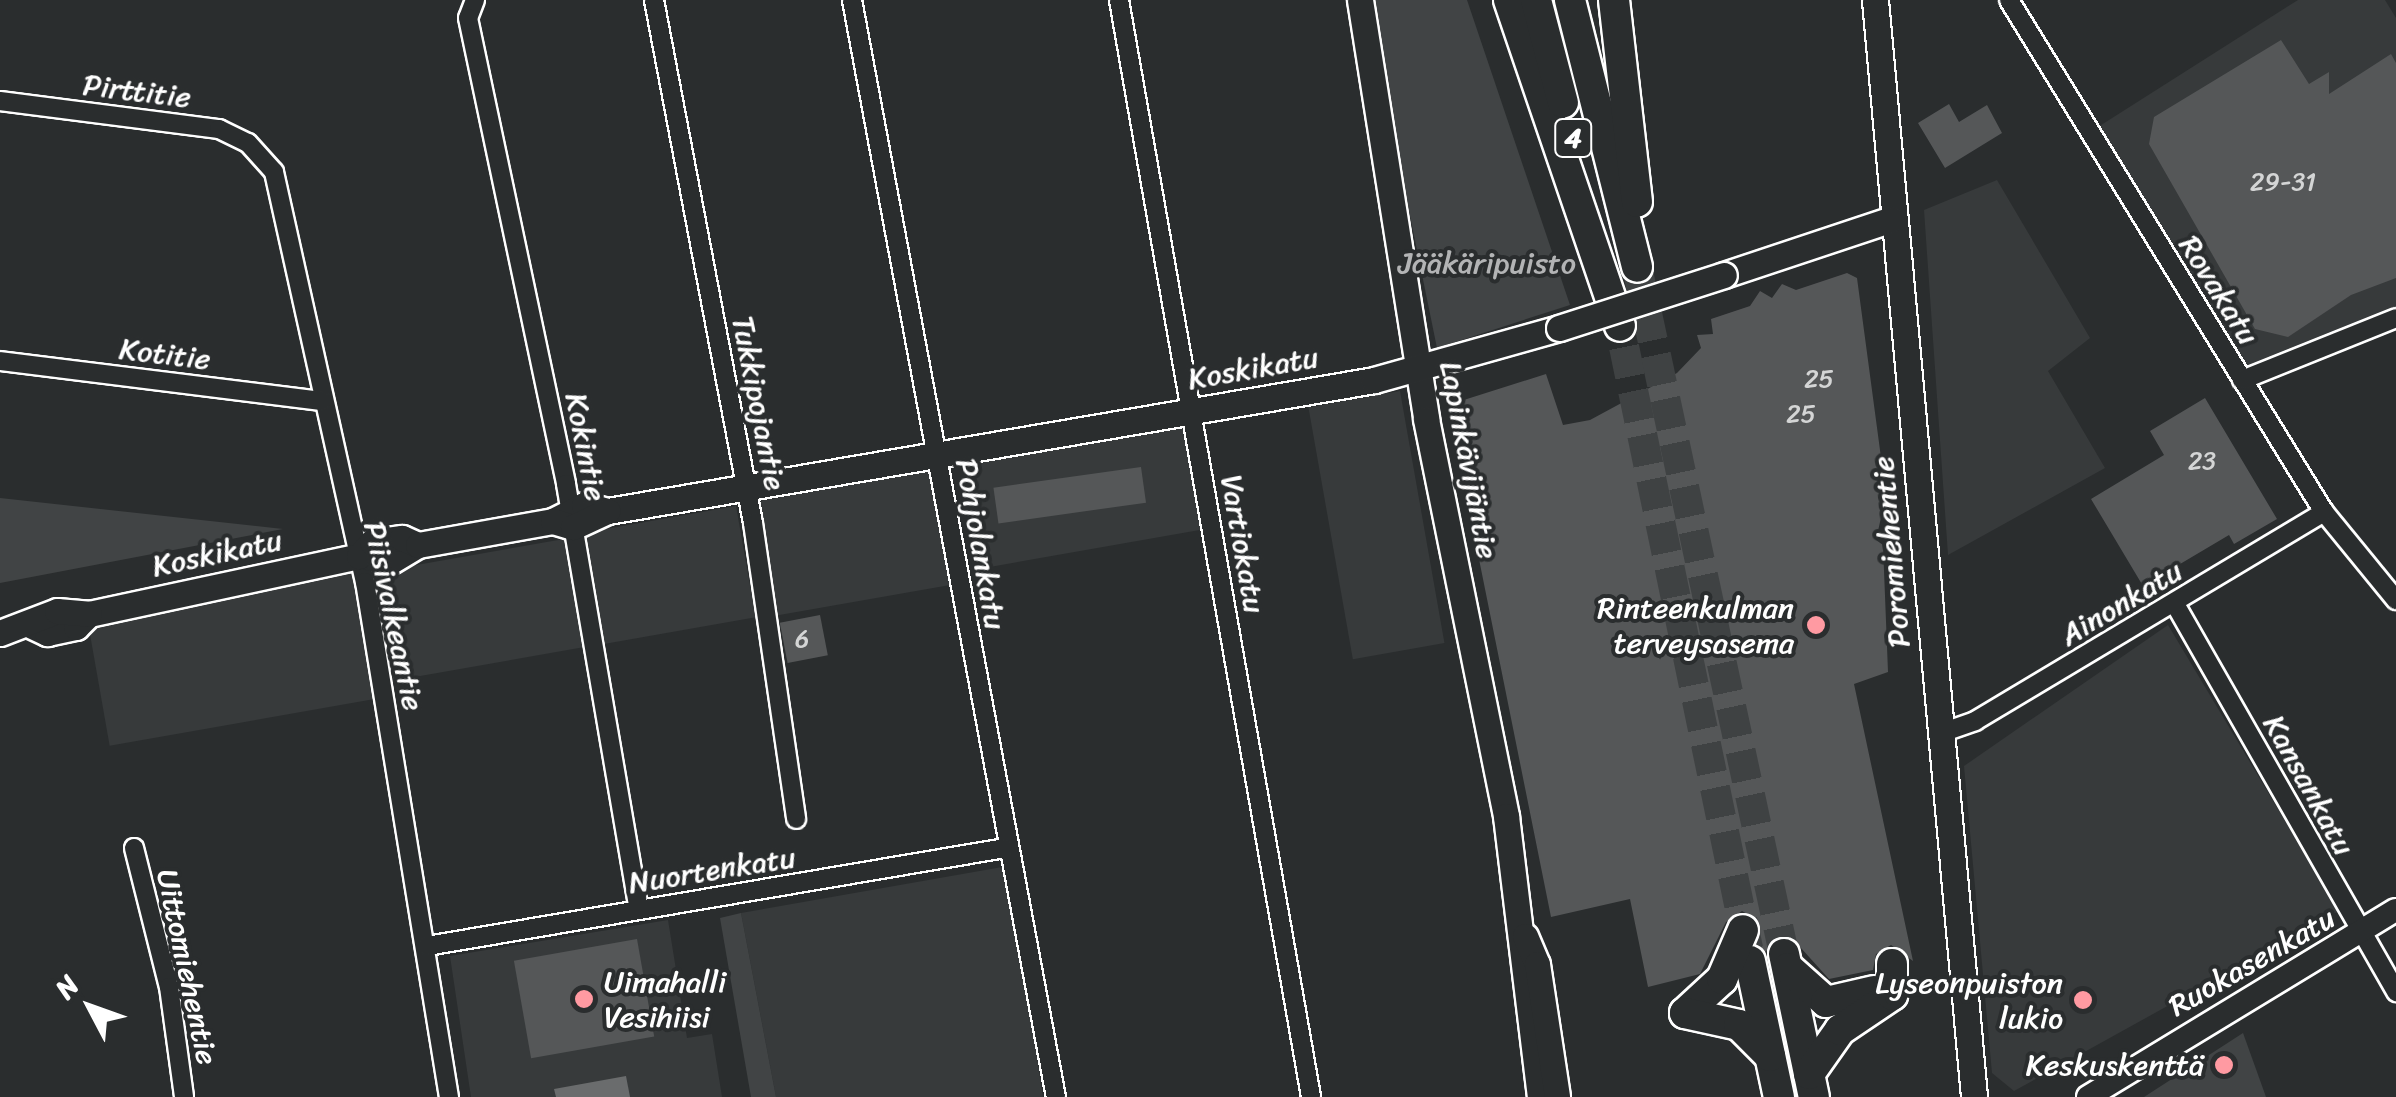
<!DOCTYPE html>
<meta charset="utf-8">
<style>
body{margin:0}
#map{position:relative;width:2396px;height:1097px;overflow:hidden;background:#2a2d2e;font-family:Sriracha,sans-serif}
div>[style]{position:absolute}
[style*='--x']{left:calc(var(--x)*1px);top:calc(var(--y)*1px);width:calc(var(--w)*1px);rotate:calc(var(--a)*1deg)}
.built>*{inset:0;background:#373a3b;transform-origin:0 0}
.green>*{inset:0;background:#414445}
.water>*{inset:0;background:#6a6c6d}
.building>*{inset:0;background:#555758;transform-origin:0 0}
.trunk-tunnel>*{height:30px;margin-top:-15px;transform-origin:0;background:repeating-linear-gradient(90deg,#3f4243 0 30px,transparent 0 45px)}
.roads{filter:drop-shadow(2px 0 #fff) drop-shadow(-2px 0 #fff) drop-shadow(0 2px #fff) drop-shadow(0 -2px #fff)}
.minor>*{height:18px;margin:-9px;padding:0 9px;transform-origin:9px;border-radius:9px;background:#2a2d2e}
.tertiary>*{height:22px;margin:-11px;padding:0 11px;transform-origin:11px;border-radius:11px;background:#2a2d2e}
.secondary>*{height:25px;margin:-12.5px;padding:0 12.5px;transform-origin:12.5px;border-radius:12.5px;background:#2a2d2e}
.trunk>*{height:30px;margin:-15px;padding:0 15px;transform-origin:15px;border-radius:15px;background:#2a2d2e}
.bridges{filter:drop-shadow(2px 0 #fff) drop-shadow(-2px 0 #fff) drop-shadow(0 2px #fff) drop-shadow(0 -2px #fff)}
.secondary-bridge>*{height:25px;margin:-12.5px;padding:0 12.5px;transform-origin:12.5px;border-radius:12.5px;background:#2a2d2e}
.dots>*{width:28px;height:28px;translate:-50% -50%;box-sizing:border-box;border:5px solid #2a2d2e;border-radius:50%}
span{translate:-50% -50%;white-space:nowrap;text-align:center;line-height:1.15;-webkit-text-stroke:8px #2a2d2e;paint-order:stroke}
.number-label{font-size:25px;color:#d4d5d5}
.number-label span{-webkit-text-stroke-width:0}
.shield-label span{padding:2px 8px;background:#2a2d2e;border:2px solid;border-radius:8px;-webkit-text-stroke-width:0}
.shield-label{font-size:28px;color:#fff;font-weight:700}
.street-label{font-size:30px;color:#fff}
.park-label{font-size:30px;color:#b3b4b5}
.poi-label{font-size:30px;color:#fff}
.right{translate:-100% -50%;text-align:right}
.left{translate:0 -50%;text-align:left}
.north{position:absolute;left:40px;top:957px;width:100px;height:100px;-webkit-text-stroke:8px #2a2d2e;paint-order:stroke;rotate:311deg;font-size:28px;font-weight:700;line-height:40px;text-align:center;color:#fff}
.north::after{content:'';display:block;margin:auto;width:35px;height:45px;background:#fff;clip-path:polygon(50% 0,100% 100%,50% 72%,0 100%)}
</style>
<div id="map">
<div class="built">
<div style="clip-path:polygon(2298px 0,2385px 0,2396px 18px,2396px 311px,2248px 369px,2098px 127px)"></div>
<div style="clip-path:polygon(1997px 180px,2090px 338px,2048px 371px,2105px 468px,1948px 555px,1924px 210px)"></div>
<div style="left:1400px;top:391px;width:256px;height:93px;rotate:80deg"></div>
<div style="left:1190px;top:425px;width:105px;height:229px;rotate:80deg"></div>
<div style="left:940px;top:469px;width:116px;height:185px;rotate:80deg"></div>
<div style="left:736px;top:506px;width:113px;height:154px;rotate:80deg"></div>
<div style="left:564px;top:539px;width:110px;height:193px;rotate:80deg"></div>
<div style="left:352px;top:571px;width:130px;height:269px;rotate:80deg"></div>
<div style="clip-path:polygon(2168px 625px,2339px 911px,2014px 1091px,1992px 1073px,1964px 766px)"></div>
<div style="clip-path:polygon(1008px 866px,1043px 1097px,776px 1097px,741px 913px)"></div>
<div style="clip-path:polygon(668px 920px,687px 1038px,712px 1034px,722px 1097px,471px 1097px,450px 956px)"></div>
</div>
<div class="green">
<div style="clip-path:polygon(1366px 0,1467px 0,1570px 305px,1437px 348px)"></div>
<div style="clip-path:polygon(0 498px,283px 529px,0 583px)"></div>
<div style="clip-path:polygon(741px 913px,776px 1097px,751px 1097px,720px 918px)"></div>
<div style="clip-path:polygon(2243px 1033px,2266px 1097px,2144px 1097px)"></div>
</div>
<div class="water">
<div style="clip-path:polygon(626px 1076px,630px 1097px,556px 1097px,554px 1089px)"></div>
</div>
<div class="building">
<div style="clip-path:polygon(2281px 40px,2309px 84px,2329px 72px,2329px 94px,2391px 54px,2396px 63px,2396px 278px,2351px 295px,2288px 337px,2255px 329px,2149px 144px,2154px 117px)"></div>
<div style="clip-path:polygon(1949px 104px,1959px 122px,1987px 105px,2002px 133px,1945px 168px,1918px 123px)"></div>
<div style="clip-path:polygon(1847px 273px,1857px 278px,1886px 495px,1876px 540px,1883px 545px,1888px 672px,1854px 684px,1913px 961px,1891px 945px,1876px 954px,1873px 970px,1829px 979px,1791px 937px,1772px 939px,1766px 952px,1757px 944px,1758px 920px,1742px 911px,1726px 922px,1700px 974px,1648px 987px,1630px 899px,1551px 917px,1448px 405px,1546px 374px,1563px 425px,1590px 420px,1677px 373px,1701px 348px,1697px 335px,1713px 334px,1711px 319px,1750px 306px,1760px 291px,1772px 298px,1782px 284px,1796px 290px)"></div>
<div style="clip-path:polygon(2205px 398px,2277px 519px,2234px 544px,2229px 535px,2143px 586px,2091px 499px,2164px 455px,2150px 431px)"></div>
<div style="left:1141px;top:467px;width:36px;height:149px;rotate:82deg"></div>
<div style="left:820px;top:615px;width:41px;height:41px;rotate:79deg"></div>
<div style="left:637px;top:939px;width:99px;height:125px;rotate:80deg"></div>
</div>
<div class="trunk-tunnel">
<div style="--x:1637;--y:267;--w:703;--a:77.92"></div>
<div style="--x:1615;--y:303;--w:664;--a:78.35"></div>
</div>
<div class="roads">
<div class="minor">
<div style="--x:475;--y:0;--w:19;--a:111"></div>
<div style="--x:468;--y:18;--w:476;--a:78.1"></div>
<div style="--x:566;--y:484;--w:431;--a:80.3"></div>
<div style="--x:654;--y:0;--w:532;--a:79.28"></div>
<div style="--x:753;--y:523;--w:299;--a:81.7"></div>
<div style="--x:852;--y:0;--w:1116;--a:79.47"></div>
<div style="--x:1119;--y:0;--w:1114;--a:80.07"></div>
<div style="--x:2009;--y:0;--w:601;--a:58.4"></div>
<div style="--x:2324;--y:512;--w:114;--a:50.7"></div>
<div style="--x:0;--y:101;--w:221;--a:7.3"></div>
<div style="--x:219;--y:129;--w:32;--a:26"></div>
<div style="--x:248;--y:143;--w:39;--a:48"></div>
<div style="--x:274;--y:172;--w:420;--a:77.5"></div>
<div style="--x:365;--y:582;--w:522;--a:80.74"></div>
<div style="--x:0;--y:361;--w:325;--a:7.1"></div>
<div style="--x:2242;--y:380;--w:166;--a:-21.9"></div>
<div style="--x:2175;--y:604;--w:447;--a:60.3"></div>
<div style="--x:1941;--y:733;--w:36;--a:-19"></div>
<div style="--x:1975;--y:721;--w:407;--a:-30.9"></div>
<div style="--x:134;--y:848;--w:143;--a:75.9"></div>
<div style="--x:169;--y:987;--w:111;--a:82.2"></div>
<div style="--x:427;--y:946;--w:586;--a:-9.62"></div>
</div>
<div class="tertiary">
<div style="--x:2088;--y:1097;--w:360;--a:-31.3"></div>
</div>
<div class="secondary">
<div style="--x:1360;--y:0;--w:424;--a:81"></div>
<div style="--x:1426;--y:419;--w:405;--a:78.6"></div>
<div style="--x:1506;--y:816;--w:283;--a:83.1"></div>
<div style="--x:1875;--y:0;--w:1101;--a:84.84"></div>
<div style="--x:1724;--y:275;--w:177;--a:-18.4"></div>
<div style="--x:553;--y:521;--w:35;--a:-27"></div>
<div style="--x:584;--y:505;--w:25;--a:14"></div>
<div style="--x:608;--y:511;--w:777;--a:-9.7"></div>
<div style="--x:1374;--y:380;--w:192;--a:-15.7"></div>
<div style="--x:359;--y:556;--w:32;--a:9"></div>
<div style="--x:391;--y:561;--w:31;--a:-31"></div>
<div style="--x:32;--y:626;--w:17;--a:25"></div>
<div style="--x:47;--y:633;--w:30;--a:-12"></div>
<div style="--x:76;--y:627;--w:18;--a:-45"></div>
<div style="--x:89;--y:614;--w:276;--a:-12.1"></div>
<div style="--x:359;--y:556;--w:19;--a:-47"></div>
<div style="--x:372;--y:542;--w:30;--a:-8"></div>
<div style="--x:402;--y:538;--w:17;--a:24"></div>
<div style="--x:418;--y:545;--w:137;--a:-10.1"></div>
<div style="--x:553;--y:521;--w:21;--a:17"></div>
<div style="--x:573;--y:527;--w:38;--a:-25"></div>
<div style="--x:0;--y:633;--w:61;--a:-21.1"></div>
<div style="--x:57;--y:611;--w:32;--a:5"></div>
<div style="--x:1525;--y:936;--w:30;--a:67"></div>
<div style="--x:1537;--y:964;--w:134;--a:81.4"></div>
</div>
<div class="trunk">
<div style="--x:1509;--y:0;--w:344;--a:71.2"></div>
<div style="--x:1536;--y:0;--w:106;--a:75.3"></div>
<div style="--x:1570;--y:0;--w:275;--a:75.9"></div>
<div style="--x:1614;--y:0;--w:203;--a:83.5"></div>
<div style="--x:1784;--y:954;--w:146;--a:78.2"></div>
<div style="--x:1750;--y:961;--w:139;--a:78"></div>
<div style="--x:1788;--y:968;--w:51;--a:41.8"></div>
<div style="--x:1826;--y:1002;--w:49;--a:-12.9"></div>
<div style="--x:1685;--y:1013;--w:50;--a:-42.6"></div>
<div style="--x:1722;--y:979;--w:53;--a:-66.8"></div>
<div style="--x:1685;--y:1013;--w:55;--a:12.5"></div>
<div style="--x:1739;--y:1025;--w:44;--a:45"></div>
<div style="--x:1809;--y:1074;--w:54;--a:-54.8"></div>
<div style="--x:1840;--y:1030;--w:63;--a:-33.9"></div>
<div style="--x:1892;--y:995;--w:31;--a:-90"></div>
</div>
</div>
<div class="bridges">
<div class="secondary-bridge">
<div style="--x:1559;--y:328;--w:173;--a:-17.8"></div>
</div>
</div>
<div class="dots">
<div style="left:1816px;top:625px;background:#ff9aa2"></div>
<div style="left:584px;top:999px;background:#ff9aa2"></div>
<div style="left:2083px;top:1000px;background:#ff9aa2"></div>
<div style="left:2224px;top:1065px;background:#ff9aa2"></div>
</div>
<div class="number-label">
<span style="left:2283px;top:182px">29-31</span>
<span style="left:1819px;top:379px">25</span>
<span style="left:1801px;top:414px">25</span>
<span style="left:2202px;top:461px">23</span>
<span style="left:802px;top:639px">6</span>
</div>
<div class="shield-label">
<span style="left:1573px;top:138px">4</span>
</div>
<div class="street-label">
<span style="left:137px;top:91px;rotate:7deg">Pirttitie</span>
<span style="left:2219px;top:290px;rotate:58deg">Rovakatu</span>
<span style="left:165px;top:354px;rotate:7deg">Kotitie</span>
<span style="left:1253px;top:368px;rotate:-10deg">Koskikatu</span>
<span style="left:759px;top:403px;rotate:79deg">Tukkipojantie</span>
<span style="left:586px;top:447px;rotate:79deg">Kokintie</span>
<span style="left:1469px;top:460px;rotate:79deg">Lapinkävijäntie</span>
<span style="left:981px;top:544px;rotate:80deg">Pohjolankatu</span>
<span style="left:1243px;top:544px;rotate:80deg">Vartiokatu</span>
<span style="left:1891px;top:552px;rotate:-95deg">Poromiehentie</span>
<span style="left:217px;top:553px;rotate:-12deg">Koskikatu</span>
<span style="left:2121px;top:603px;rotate:-31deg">Ainonkatu</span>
<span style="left:394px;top:616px;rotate:78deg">Piisivalkeantie</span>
<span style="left:2309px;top:785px;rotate:61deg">Kansankatu</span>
<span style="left:712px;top:870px;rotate:-9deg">Nuortenkatu</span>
<span style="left:2252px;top:962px;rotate:-30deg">Ruokasenkatu</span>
<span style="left:187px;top:967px;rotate:78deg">Uittomiehentie</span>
</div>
<div class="park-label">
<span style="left:1487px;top:263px">Jääkäripuisto</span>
</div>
<div class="poi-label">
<span class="right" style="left:1794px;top:625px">Rinteenkulman<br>terveysasema</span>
<span class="left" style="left:604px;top:999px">Uimahalli<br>Vesihiisi</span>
<span class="right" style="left:2063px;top:1000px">Lyseonpuiston<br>lukio</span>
<span class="right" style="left:2204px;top:1065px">Keskuskenttä</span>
</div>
<div class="north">N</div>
</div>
